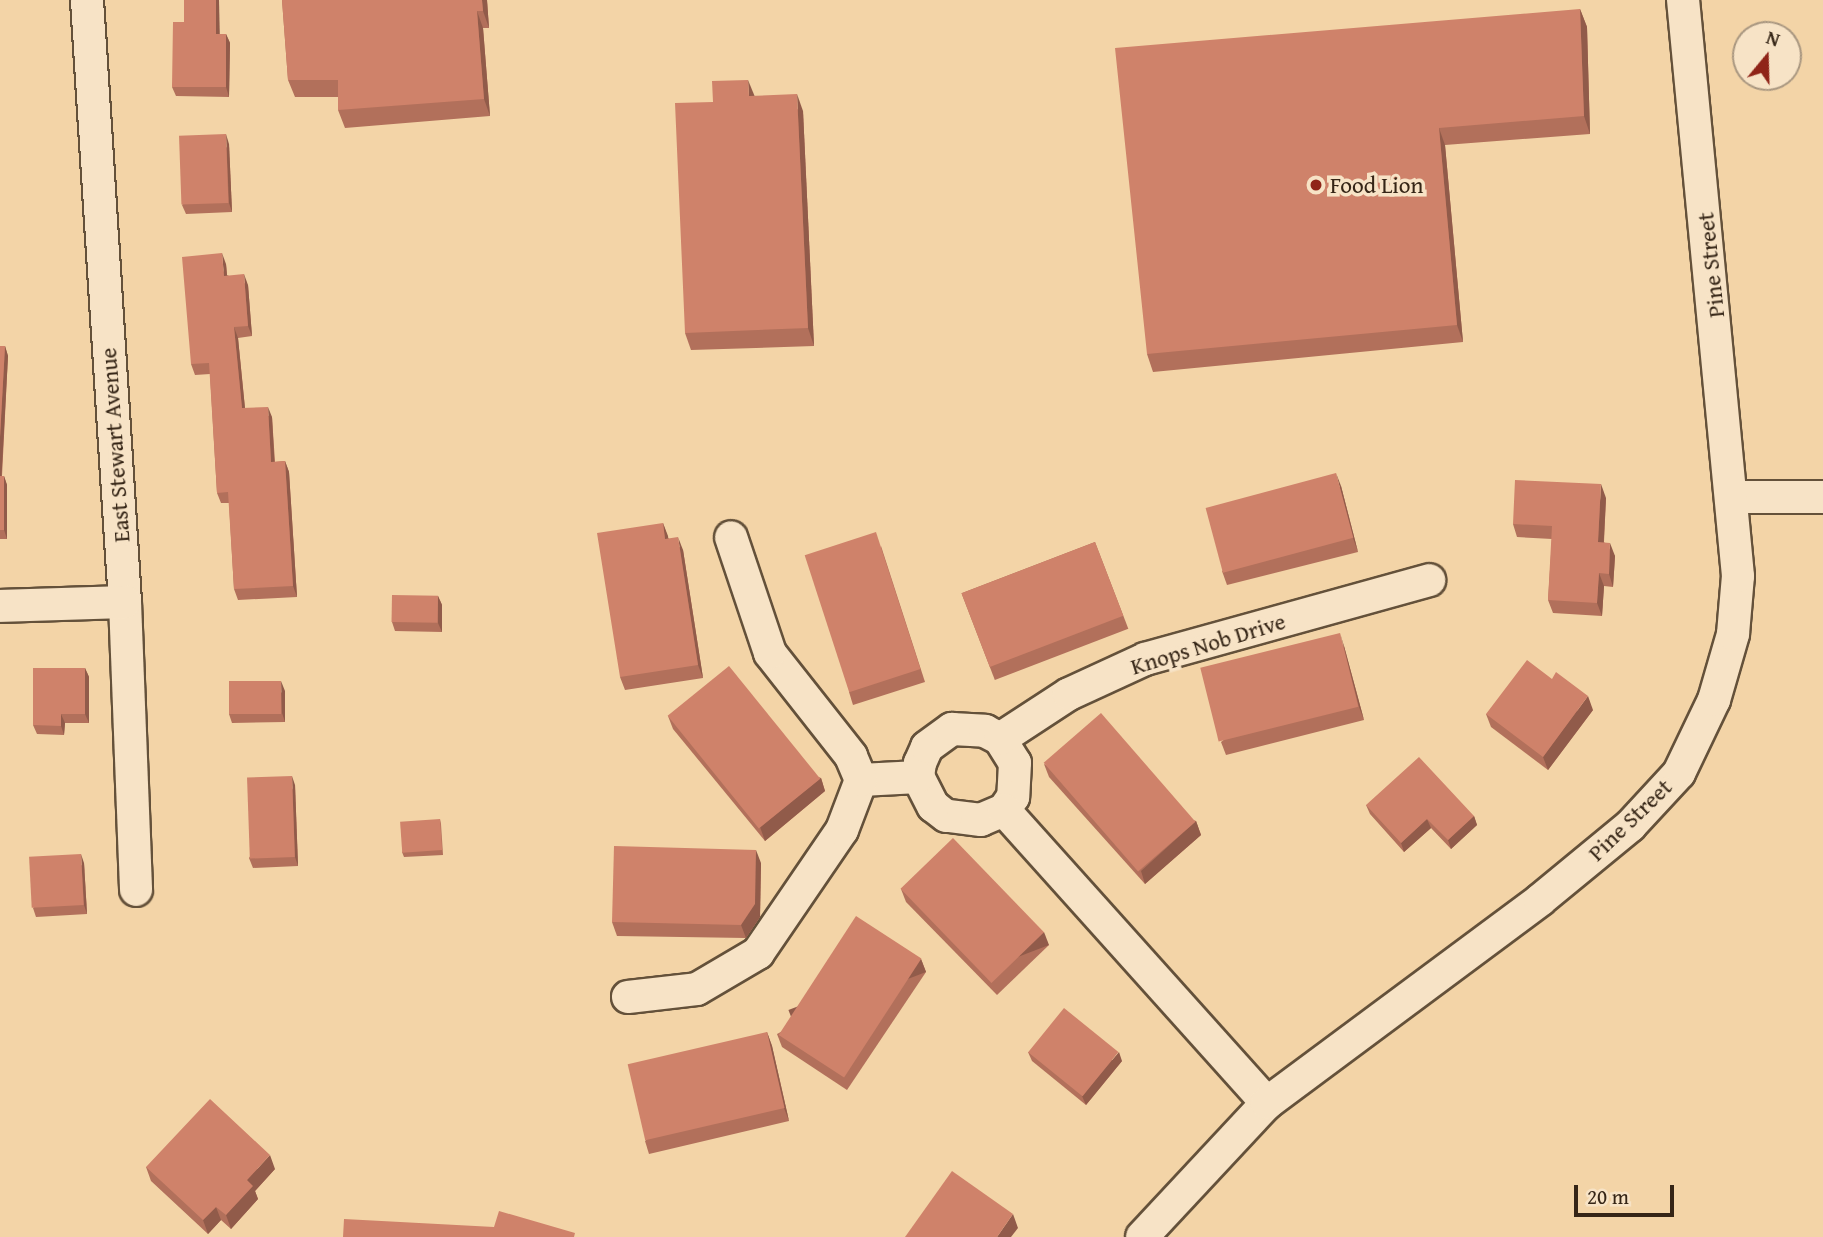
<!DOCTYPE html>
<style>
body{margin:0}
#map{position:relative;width:1823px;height:1237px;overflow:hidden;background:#f3d4a7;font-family:"Gentium Book Plus",serif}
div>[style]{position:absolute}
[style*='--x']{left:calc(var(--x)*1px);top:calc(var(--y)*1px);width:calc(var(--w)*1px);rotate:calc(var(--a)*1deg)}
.roads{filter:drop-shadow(2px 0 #64513a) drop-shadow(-2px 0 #64513a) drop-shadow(0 2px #64513a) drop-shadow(0 -2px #64513a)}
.street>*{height:32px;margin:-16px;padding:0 16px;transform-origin:16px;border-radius:16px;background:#f7e3c6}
.wall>*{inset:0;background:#b2705b;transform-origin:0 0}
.shaded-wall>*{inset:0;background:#915b4a;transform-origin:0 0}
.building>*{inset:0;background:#cf826a;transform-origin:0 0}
.dots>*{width:19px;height:19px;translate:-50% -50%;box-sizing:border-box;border:4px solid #f7e3c6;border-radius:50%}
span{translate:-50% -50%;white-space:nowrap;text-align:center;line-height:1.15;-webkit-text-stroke:7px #f7e3c6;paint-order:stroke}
.poi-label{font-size:23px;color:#352516}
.left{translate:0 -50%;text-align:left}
.street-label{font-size:23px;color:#352516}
.north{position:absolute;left:1732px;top:21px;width:70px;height:70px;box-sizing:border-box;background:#f7e3c6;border:2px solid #a99780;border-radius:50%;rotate:19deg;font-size:19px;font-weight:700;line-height:28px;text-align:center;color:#352516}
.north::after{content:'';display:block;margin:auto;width:24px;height:32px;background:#8f2418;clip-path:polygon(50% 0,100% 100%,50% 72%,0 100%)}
.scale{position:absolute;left:1574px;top:1185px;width:100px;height:32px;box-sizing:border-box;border:4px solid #352516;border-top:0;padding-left:9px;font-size:21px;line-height:24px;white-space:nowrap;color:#352516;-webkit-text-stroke:5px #f7e3c6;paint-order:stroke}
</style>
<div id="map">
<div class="roads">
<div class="street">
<div style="--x:87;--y:0;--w:603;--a:86.39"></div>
<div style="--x:125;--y:602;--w:288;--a:87.8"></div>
<div style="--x:1732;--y:497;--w:91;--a:0"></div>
<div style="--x:0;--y:606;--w:125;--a:-1.8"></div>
<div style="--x:1000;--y:739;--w:28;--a:58"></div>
<div style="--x:1015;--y:763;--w:34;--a:93"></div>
<div style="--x:1013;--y:797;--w:16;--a:125"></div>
<div style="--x:1004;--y:810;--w:25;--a:157"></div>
<div style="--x:981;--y:820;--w:35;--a:-173"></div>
<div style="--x:946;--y:816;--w:16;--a:-142"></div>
<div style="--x:933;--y:806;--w:33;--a:-117"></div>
<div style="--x:918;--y:777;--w:14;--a:-82"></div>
<div style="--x:920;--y:763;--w:17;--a:-66"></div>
<div style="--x:927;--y:747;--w:31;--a:-36"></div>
<div style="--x:952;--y:729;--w:33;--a:3"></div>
<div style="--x:985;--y:731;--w:17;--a:28"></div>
<div style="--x:1000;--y:739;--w:82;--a:-33.1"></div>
<div style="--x:1069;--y:694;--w:84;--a:-24.7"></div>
<div style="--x:1145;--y:659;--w:295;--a:-15.5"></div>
<div style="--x:861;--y:780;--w:57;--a:-3"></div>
<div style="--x:1004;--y:810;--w:394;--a:48.1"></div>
<div style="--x:628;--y:997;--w:69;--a:-6.6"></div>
<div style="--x:697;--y:989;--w:71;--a:-30.5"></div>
<div style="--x:758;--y:953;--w:149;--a:-55.7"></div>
<div style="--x:842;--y:830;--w:53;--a:-69.2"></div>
<div style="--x:861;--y:780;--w:26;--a:-113"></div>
<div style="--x:851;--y:756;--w:131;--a:-128.2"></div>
<div style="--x:770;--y:653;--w:122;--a:-108.6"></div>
<div style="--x:1142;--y:1237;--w:183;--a:-47"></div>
<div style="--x:1267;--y:1103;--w:340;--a:-36.6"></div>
<div style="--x:1540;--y:900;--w:117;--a:-39.4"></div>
<div style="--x:1630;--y:826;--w:72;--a:-47.2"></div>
<div style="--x:1679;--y:773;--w:81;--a:-64.4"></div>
<div style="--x:1714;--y:700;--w:69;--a:-73.9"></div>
<div style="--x:1733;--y:634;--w:58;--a:-85.1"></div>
<div style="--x:1738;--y:576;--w:579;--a:-95.45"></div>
</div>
</div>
<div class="wall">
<div style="clip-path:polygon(184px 0,219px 0,219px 34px,226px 34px,230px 43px,229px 97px,176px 96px,172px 87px,184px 22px)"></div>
<div style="clip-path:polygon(282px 0,487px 0,489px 28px,483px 28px,490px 116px,345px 128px,338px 110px,338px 97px,295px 97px,288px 80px)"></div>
<div style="clip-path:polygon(1580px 9px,1587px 27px,1590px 134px,1445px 145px,1463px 342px,1153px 372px,1147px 354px)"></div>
<div style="clip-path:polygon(754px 96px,803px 111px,814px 346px,691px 350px,685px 333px,713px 102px)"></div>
<div style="clip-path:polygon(229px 144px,232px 212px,186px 214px,182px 205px)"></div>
<div style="clip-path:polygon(226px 264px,227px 275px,248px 285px,252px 336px,238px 338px,245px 408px,272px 417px,275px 462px,285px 461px,289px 472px,297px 597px,238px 600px,234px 589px,229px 503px,221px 503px,217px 493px,210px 374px,195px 375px,191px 364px)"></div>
<div style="clip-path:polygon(0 346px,5px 346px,8px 356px,2px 476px,4px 476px,7px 485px,7px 539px,0 539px)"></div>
<div style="clip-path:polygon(1341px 486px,1358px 552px,1227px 585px,1222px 571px)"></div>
<div style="clip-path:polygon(1606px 498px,1604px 542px,1615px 556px,1613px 587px,1604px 586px,1602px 616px,1553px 613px,1548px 600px,1552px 539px,1517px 537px,1513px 524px)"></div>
<div style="clip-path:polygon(663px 523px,668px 538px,683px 550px,703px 678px,625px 690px,620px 677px)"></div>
<div style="left:1095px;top:542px;width:93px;height:143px;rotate:69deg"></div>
<div style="clip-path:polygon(881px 546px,925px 682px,853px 705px,849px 692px)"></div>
<div style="clip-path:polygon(438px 596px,442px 605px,442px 632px,395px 631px,392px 622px)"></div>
<div style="clip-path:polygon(1344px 646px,1364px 720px,1226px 755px,1221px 742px)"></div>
<div style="clip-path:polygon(85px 668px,89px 677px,89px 723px,65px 723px,64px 735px,37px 734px,33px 725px)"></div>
<div style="clip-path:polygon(285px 691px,285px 722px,232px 723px,229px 714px)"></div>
<div style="clip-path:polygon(1593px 710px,1548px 770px,1491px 727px,1486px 714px)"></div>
<div style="clip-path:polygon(668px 716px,821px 778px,825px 791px,765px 841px,673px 729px)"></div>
<div style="clip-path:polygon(1044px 764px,1196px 821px,1201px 835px,1145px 884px,1049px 777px)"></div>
<div style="clip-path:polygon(295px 785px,298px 866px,253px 868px,249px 858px)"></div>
<div style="clip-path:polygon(1366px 805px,1474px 816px,1477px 825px,1451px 849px,1431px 828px,1404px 852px,1370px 814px)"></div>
<div style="clip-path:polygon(440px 819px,441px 824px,443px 855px,404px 857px,402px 852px)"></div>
<div style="clip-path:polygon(84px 863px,87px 914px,36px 917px,33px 908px)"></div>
<div style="clip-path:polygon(761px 863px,760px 917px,746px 938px,617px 936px,612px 922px)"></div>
<div style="clip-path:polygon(901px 889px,1049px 945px,997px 995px,906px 902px)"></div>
<div style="clip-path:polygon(921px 959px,926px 972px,847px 1090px,782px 1047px,777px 1034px)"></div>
<div style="clip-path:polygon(767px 1032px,772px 1046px,789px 1121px,649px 1154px,645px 1141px)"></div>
<div style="clip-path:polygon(1028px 1052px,1122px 1061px,1086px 1105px,1032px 1061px)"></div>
<div style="clip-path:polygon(146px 1167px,275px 1169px,255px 1191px,258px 1199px,231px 1229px,221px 1220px,208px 1234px,151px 1181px)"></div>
</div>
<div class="shaded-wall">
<div style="clip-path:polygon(216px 0,219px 0,220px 43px,216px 34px)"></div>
<div style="clip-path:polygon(482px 0,487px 0,489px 28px,483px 11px)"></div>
<div style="clip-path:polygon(1580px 9px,1587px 27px,1590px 134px,1584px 116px)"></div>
<div style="clip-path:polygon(477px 11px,483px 28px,490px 116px,484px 99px)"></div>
<div style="clip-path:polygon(226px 34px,230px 43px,229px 97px,226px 87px)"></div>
<div style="clip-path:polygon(748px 80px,755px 97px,749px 96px)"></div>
<div style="clip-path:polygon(797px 94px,803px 111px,814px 346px,808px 328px)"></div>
<div style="clip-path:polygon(1439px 128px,1445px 145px,1463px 342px,1457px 325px)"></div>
<div style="clip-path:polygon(226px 134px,229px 144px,232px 212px,229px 203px)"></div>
<div style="clip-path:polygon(222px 253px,226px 264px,228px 287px,224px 276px)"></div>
<div style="clip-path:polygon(244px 274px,248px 285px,252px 336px,248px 326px)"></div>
<div style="clip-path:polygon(234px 327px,238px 338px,246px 419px,242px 408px)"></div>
<div style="clip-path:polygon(5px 346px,8px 356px,1px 485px,0 482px,0 437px)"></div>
<div style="clip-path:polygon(268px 407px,272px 417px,275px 473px,271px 462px)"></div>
<div style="clip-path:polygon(285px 461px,289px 472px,297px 597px,293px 586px)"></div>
<div style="clip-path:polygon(1336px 473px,1341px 486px,1358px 552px,1353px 538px)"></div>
<div style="clip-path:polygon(4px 476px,7px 485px,7px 539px,4px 530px)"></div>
<div style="clip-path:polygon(1601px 484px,1606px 498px,1603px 555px,1598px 542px)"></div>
<div style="clip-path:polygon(663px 523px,668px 536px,670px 552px,665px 539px)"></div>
<div style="clip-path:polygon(678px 537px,683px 550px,703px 678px,698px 665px)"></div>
<div style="clip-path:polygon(1610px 543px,1615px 556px,1613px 587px,1609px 574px)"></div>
<div style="clip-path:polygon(1599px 573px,1604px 586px,1602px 616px,1597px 603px)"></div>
<div style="clip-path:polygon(438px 596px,442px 605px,442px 632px,438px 623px)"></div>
<div style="clip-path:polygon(1340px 633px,1344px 646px,1364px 720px,1359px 707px)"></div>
<div style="clip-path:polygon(85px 668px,89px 677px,89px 723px,85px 714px)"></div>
<div style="clip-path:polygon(281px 681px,285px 691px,285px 722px,282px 713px)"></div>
<div style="clip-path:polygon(1588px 696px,1593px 710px,1548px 770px,1543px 757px)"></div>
<div style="clip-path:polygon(61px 714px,65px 723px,64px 735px,61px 726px)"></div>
<div style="clip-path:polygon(292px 776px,295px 785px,298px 866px,295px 857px)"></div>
<div style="clip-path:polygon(821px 778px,825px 791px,765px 841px,760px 827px)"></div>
<div style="clip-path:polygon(1474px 816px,1477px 825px,1451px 849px,1448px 840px)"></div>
<div style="clip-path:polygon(1427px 819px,1431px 828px,1404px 852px,1401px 843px)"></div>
<div style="clip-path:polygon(1196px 821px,1201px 835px,1145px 884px,1141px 871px)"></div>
<div style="clip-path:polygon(756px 850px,761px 863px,760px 917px,746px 938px,741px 925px)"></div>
<div style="clip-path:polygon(81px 854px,84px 863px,87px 914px,84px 905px)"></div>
<div style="left:1044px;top:932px;width:14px;height:72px;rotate:69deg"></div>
<div style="left:921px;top:959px;width:14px;height:142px;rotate:69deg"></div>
<div style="clip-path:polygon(767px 1032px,772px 1046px,789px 1121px,784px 1108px)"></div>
<div style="clip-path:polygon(1119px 1052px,1122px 1061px,1086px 1105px,1082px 1096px)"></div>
<div style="clip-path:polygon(270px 1155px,275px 1169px,255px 1191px,258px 1199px,231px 1229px,226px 1215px,247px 1180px)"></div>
<div style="clip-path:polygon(216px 1207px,221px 1220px,208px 1234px,203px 1220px)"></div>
<div style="clip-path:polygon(1013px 1214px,1018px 1228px,1011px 1237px,997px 1237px)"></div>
</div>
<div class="building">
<div style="clip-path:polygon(184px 0,216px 0,216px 34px,226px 34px,226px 87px,172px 87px,173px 22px,184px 22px)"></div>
<div style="clip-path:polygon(282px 0,482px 0,483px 11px,477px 11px,484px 99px,338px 110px,338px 80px,288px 80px)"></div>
<div style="clip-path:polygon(1580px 9px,1584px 116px,1439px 128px,1457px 325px,1147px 354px,1115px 48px)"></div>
<div style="clip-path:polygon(748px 80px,749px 96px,797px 94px,808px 328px,685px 333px,675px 103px,713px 102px,712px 81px)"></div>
<div style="left:226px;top:134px;width:69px;height:47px;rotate:88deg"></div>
<div style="clip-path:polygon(222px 253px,224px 276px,244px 274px,248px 326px,234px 327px,242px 408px,268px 407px,271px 462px,285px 461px,293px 586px,234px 589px,228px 492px,217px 493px,209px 363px,191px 364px,182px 257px)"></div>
<div style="clip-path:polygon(0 346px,5px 346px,0 437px)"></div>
<div style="left:1336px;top:473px;width:67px;height:135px;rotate:75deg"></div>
<div style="left:0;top:476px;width:4px;height:54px"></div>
<div style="clip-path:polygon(1515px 480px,1601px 484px,1598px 542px,1610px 543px,1609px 574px,1599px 573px,1597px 603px,1548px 600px,1552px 526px,1513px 524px)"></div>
<div style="clip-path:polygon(663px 523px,665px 539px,678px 537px,698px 665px,620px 677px,597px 533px)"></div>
<div style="left:876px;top:532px;width:144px;height:75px;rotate:72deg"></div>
<div style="left:1095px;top:542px;width:79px;height:143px;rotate:69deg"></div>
<div style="left:392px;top:595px;width:46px;height:27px;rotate:1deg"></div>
<div style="left:1340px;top:633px;width:76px;height:144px;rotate:76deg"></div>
<div style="clip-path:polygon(1527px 660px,1552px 679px,1556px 672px,1588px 696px,1543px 757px,1486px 714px)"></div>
<div style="left:729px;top:666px;width:145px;height:79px;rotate:51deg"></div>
<div style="clip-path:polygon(33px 668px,85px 668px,85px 714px,61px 714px,61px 726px,33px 725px)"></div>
<div style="left:229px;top:681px;width:52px;height:33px"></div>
<div style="left:1101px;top:713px;width:144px;height:76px;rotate:49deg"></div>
<div style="clip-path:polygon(1419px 757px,1474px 816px,1448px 840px,1427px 819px,1401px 843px,1366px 805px)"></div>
<div style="left:292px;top:776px;width:81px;height:45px;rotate:88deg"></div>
<div style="left:440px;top:819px;width:31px;height:40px;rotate:86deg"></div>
<div style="left:953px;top:838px;width:131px;height:73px;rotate:46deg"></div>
<div style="clip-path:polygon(614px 846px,756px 850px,755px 904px,741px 925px,612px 922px)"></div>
<div style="left:81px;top:854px;width:51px;height:52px;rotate:87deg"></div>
<div style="left:856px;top:916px;width:78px;height:142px;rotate:33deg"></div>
<div style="left:1064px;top:1008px;width:70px;height:57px;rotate:39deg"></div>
<div style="left:767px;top:1032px;width:78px;height:143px;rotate:77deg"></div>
<div style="clip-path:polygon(210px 1099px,270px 1155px,247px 1180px,253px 1186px,226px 1215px,216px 1207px,203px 1220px,146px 1167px)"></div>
<div style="clip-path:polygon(952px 1171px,1013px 1214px,997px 1237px,905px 1237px)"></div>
<div style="clip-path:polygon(499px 1211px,575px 1233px,574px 1237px,343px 1237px,344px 1219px,494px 1227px)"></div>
</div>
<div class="dots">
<div style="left:1316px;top:185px;background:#8f2418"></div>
</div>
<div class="poi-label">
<span class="left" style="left:1330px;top:185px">Food Lion</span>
</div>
<div class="street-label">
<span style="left:1711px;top:265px;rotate:-96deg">Pine Street</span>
<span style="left:115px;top:445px;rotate:-94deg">East Stewart Avenue</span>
<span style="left:1208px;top:644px;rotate:-17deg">Knops Nob Drive</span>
<span style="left:1630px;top:820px;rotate:-44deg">Pine Street</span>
</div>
<div class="north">N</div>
<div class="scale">20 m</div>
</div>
